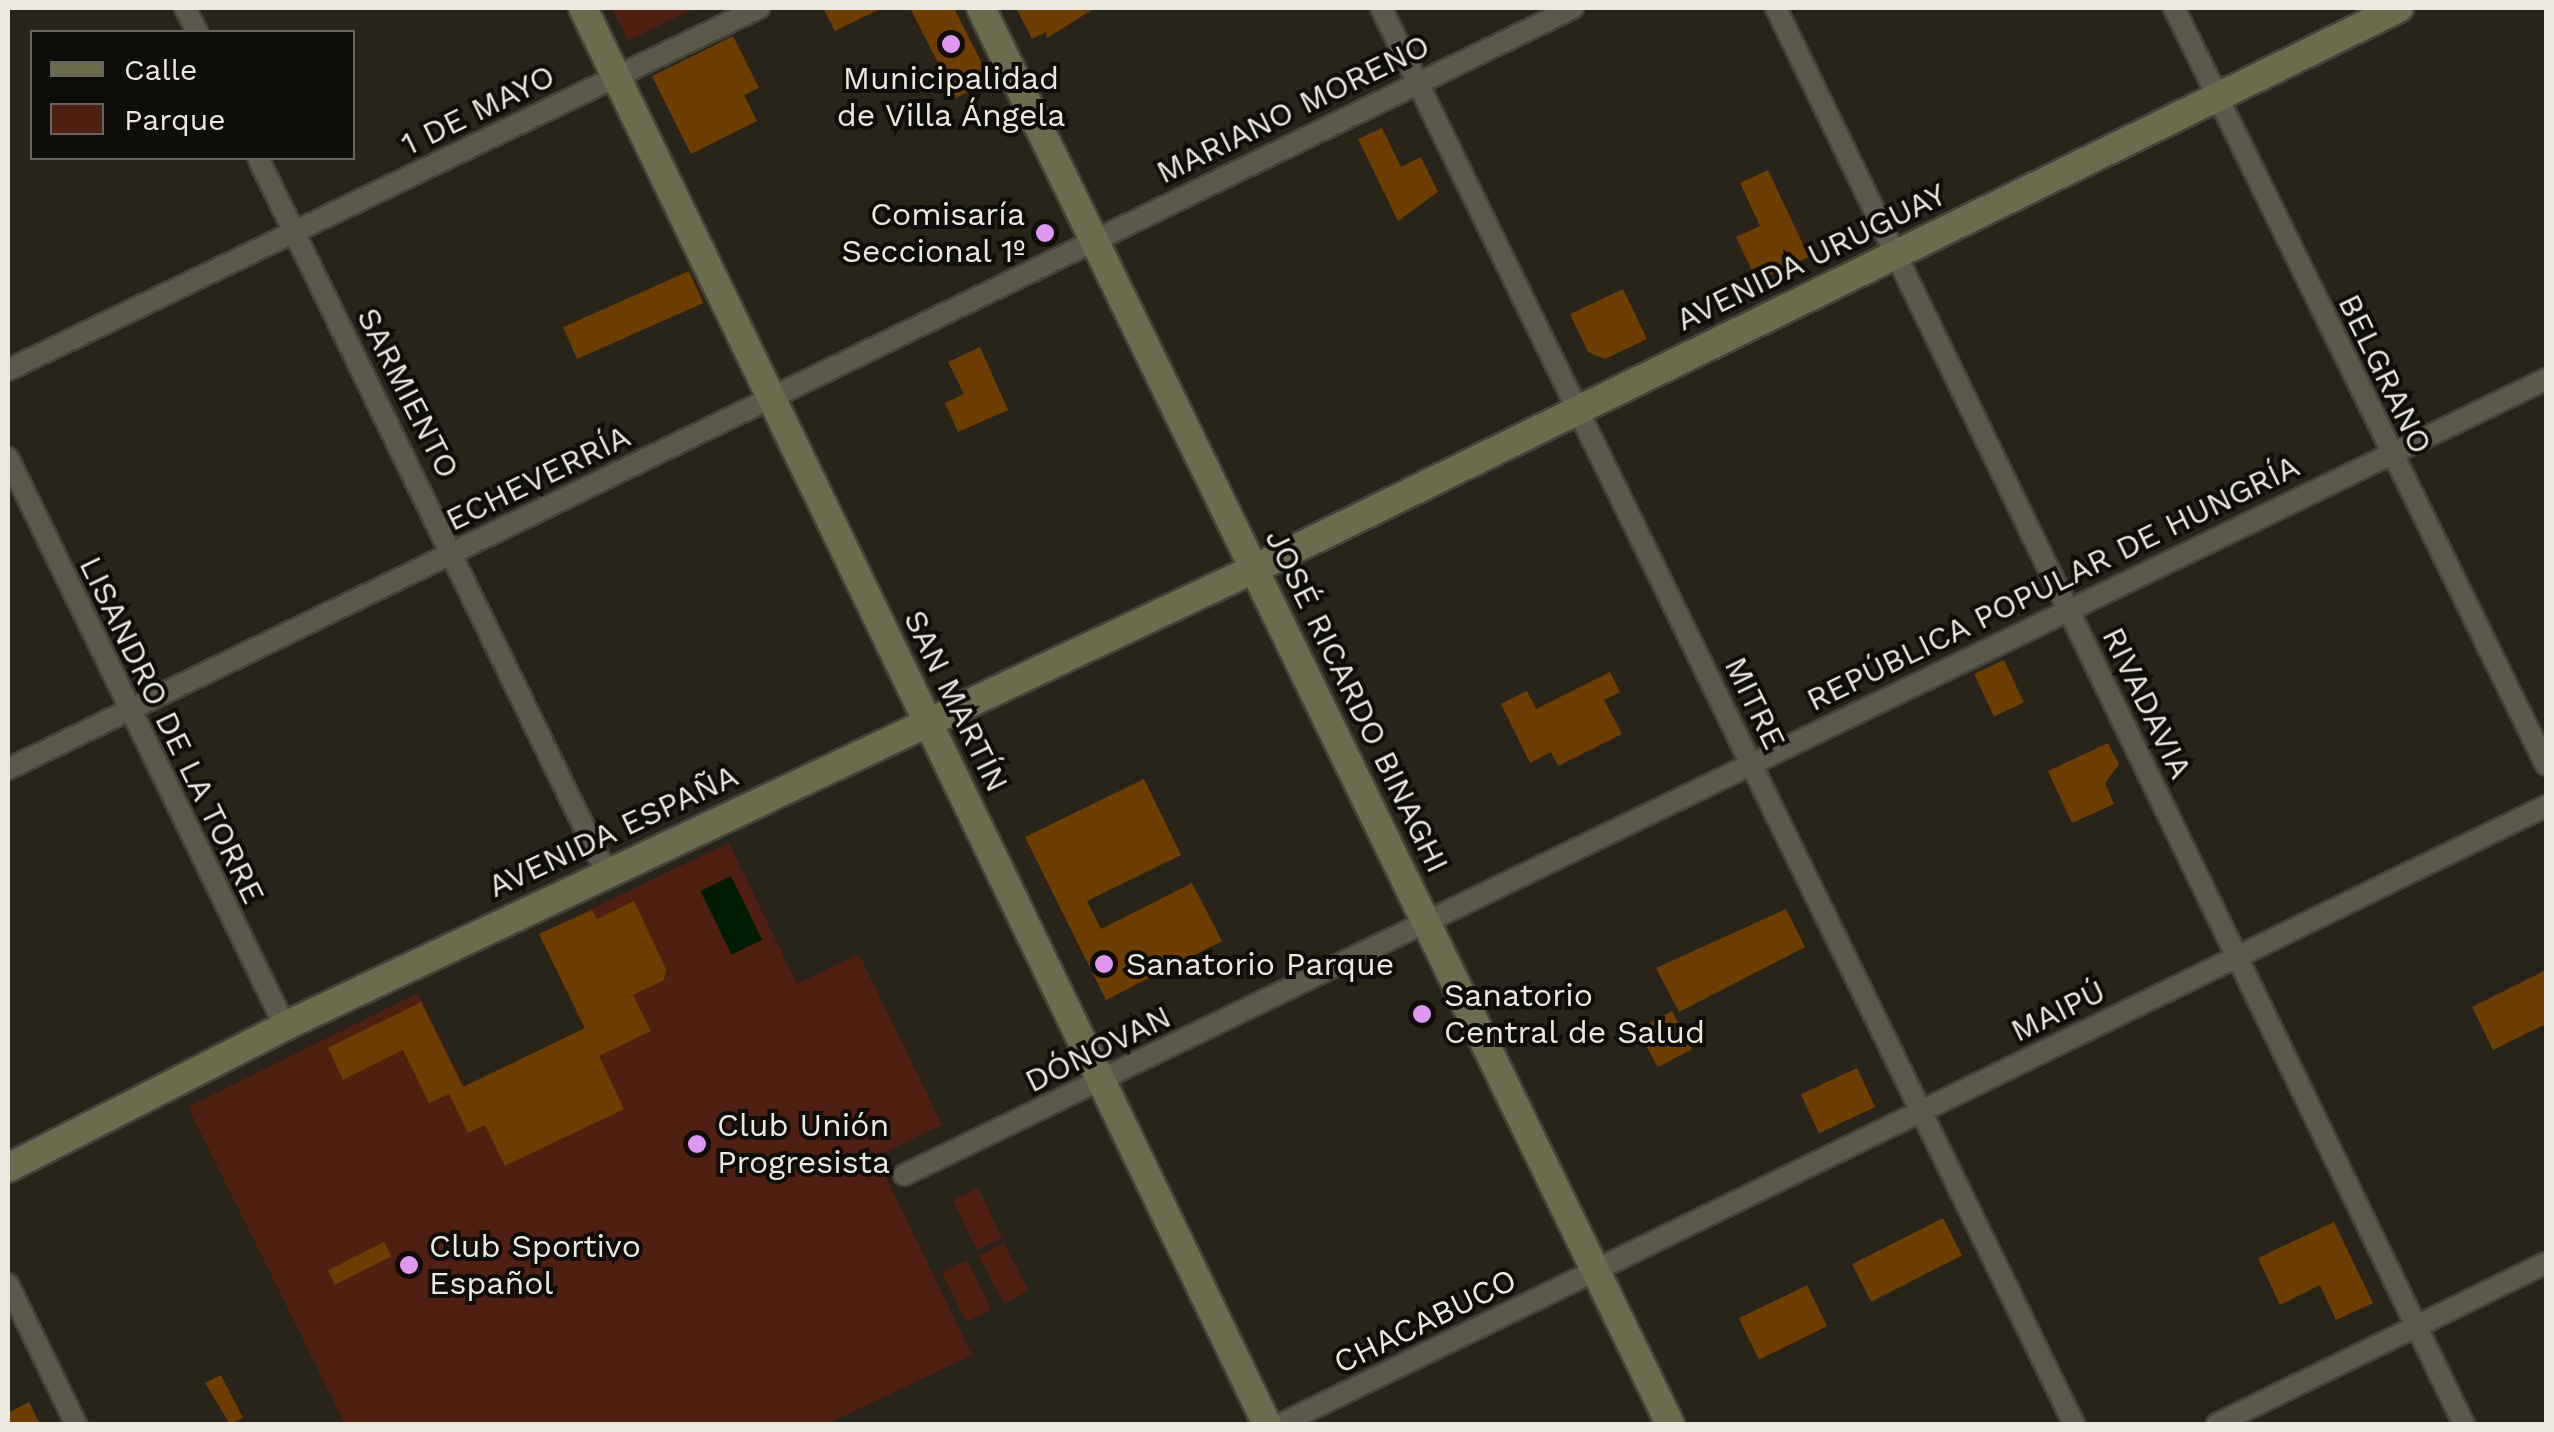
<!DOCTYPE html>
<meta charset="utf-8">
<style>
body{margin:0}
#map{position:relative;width:2554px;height:1432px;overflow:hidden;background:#282419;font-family:"Work Sans",sans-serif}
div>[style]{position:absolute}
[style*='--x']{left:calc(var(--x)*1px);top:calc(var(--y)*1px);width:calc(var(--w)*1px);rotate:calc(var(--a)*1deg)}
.green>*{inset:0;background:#4f2012;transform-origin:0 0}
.water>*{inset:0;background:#001c00;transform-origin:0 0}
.building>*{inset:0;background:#6d3d01;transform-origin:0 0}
.roads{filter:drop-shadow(2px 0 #454239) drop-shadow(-2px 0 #454239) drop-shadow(0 2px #454239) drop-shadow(0 -2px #454239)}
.street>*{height:20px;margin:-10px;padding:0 10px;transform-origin:10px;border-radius:10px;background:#5d584c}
.secondary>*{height:28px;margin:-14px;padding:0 14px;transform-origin:14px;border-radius:14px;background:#6b6b4e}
.dots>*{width:28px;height:28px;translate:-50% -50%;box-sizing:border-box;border:5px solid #0f0d09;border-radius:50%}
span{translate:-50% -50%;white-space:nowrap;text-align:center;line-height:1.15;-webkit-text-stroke:8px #0f0d09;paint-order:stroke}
.poi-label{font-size:32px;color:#ebe8e0}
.right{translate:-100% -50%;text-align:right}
.left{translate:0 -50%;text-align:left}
.street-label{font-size:32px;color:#ebe8e0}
.frame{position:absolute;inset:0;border:10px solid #ebe8e0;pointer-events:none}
.legend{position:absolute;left:30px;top:30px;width:325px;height:130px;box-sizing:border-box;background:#0f0d09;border:2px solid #67655f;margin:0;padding:12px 18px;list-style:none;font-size:30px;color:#ebe8e0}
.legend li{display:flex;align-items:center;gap:20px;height:50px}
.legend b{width:50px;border:2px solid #67655f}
</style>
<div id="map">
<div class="green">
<div style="clip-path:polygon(612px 8px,695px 8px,628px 41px)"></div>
<div style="clip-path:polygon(729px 843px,797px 984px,859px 954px,942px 1125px,876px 1157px,972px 1355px,827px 1424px,345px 1424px,188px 1107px,418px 993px,464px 1086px,584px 1029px,539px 934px)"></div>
<div style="left:978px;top:1188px;width:55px;height:28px;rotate:64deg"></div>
<div style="left:1004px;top:1243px;width:54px;height:28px;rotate:63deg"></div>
<div style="left:967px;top:1260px;width:55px;height:28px;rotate:64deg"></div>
</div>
<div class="water">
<div style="left:731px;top:876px;width:71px;height:34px;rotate:64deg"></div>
</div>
<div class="building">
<div style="clip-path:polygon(823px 8px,882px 8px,835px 31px)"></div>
<div style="clip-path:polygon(910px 8px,954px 8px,991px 81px,956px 98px)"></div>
<div style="clip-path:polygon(1016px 8px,1095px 8px,1047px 38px,1046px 32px,1032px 39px)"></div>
<div style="clip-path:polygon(733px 36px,759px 88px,744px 95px,757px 121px,691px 154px,652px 76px)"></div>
<div style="clip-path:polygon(1382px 128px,1401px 167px,1421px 157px,1438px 192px,1398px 221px,1358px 139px)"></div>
<div style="clip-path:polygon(1768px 170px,1809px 257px,1757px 281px,1736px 237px,1760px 226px,1740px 183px)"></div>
<div style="left:689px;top:271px;width:35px;height:138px;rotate:66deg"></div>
<div style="clip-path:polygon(1623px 289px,1647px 339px,1605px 359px,1588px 352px,1570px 314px)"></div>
<div style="clip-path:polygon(980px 347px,1008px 410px,958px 432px,945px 403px,964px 394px,948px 362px)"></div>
<div style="left:2004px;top:660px;width:47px;height:33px;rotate:65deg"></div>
<div style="clip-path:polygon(1610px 672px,1620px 692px,1604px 700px,1622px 734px,1558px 766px,1551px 752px,1530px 763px,1501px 704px,1527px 691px,1536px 709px)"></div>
<div style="clip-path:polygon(2108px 743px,2119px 764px,2105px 783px,2114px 804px,2072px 823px,2048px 771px)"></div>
<div style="clip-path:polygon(1144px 779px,1181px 855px,1087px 901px,1101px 929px,1192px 883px,1222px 941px,1106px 1000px,1025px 837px)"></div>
<div style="clip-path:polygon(634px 901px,666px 969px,664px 980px,633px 995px,651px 1031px,599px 1056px,624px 1109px,505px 1166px,485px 1125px,468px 1133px,449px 1094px,429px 1103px,403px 1050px,343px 1080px,328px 1048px,421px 1002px,463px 1087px,585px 1028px,539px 934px,592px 910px,597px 919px)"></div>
<div style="clip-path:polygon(1786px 909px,1805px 947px,1679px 1012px,1656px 968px)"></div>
<div style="clip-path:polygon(2546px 970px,2546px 1024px,2493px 1050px,2472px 1007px)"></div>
<div style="left:1672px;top:1011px;width:43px;height:39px;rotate:62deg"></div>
<div style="left:1857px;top:1068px;width:43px;height:62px;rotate:65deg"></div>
<div style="left:1943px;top:1218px;width:42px;height:102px;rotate:63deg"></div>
<div style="clip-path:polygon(2334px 1222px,2373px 1303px,2336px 1320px,2320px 1285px,2280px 1305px,2258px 1258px)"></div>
<div style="left:384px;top:1242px;width:16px;height:63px;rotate:63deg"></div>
<div style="left:1807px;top:1285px;width:46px;height:76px;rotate:64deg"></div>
<div style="clip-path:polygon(221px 1375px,243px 1418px,230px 1424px,205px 1383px)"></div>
<div style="clip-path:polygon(29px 1402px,40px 1424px,8px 1424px,8px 1413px)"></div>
</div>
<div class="roads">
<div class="street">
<div style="--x:185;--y:8;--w:27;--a:63"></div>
<div style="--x:1381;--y:8;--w:1576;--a:63.92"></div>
<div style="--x:1776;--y:8;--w:1574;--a:64.09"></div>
<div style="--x:2174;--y:8;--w:843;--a:63.83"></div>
<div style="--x:258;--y:158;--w:794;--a:64.02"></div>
<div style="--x:8;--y:370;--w:834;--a:-25.74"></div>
<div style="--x:8;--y:458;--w:632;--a:64"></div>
<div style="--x:8;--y:769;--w:1740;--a:-25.93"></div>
<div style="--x:904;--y:1175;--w:1825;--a:-25.86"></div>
<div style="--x:8;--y:1284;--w:156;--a:64.1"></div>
<div style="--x:1281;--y:1424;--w:1408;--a:-26.04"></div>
<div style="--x:2217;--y:1424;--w:366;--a:-26.1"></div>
</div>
<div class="secondary">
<div style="--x:583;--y:8;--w:1573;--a:64.22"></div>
<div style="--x:981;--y:8;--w:1575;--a:64.05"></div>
<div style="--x:8;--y:1168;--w:311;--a:-27.1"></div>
<div style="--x:285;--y:1026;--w:1071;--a:-25.25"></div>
<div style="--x:1254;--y:569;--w:1275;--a:-26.1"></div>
</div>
</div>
<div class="dots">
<div style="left:951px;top:44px;background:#de98f2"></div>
<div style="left:1045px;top:233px;background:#de98f2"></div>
<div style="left:1104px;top:964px;background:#de98f2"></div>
<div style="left:1422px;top:1014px;background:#de98f2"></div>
<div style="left:697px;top:1144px;background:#de98f2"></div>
<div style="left:409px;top:1265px;background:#de98f2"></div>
</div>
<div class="poi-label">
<span style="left:951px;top:97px">Municipalidad<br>de Villa Ángela</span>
<span class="right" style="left:1025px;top:233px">Comisaría<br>Seccional 1º</span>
<span class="left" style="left:1126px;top:964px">Sanatorio Parque</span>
<span class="left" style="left:1444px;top:1014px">Sanatorio<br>Central de Salud</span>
<span class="left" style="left:717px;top:1144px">Club Unión<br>Progresista</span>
<span class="left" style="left:429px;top:1265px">Club Sportivo<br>Español</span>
</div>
<div class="street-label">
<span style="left:1293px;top:109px;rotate:-26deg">MARIANO MORENO</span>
<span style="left:478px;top:110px;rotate:-26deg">1 DE MAYO</span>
<span style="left:1811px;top:257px;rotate:-26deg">AVENIDA URUGUAY</span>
<span style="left:2385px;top:374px;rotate:64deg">BELGRANO</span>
<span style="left:408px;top:393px;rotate:63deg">SARMIENTO</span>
<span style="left:538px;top:478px;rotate:-26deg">ECHEVERRÍA</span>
<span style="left:2053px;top:583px;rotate:-26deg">REPÚBLICA POPULAR DE HUNGRÍA</span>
<span style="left:956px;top:701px;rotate:64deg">SAN MARTÍN</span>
<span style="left:1357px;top:701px;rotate:64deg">JOSÉ RICARDO BINAGHI</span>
<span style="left:1755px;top:703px;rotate:64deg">MITRE</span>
<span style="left:2147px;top:703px;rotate:64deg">RIVADAVIA</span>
<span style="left:172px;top:730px;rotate:64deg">LISANDRO DE LA TORRE</span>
<span style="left:613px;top:831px;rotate:-25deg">AVENIDA ESPAÑA</span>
<span style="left:2058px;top:1011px;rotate:-26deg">MAIPÚ</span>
<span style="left:1098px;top:1049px;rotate:-26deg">DÓNOVAN</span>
<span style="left:1425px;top:1321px;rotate:-26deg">CHACABUCO</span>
</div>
<div class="frame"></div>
<ul class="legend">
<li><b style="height:12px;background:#6b6b4e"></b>Calle</li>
<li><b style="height:28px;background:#4f2012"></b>Parque</li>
</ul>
</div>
